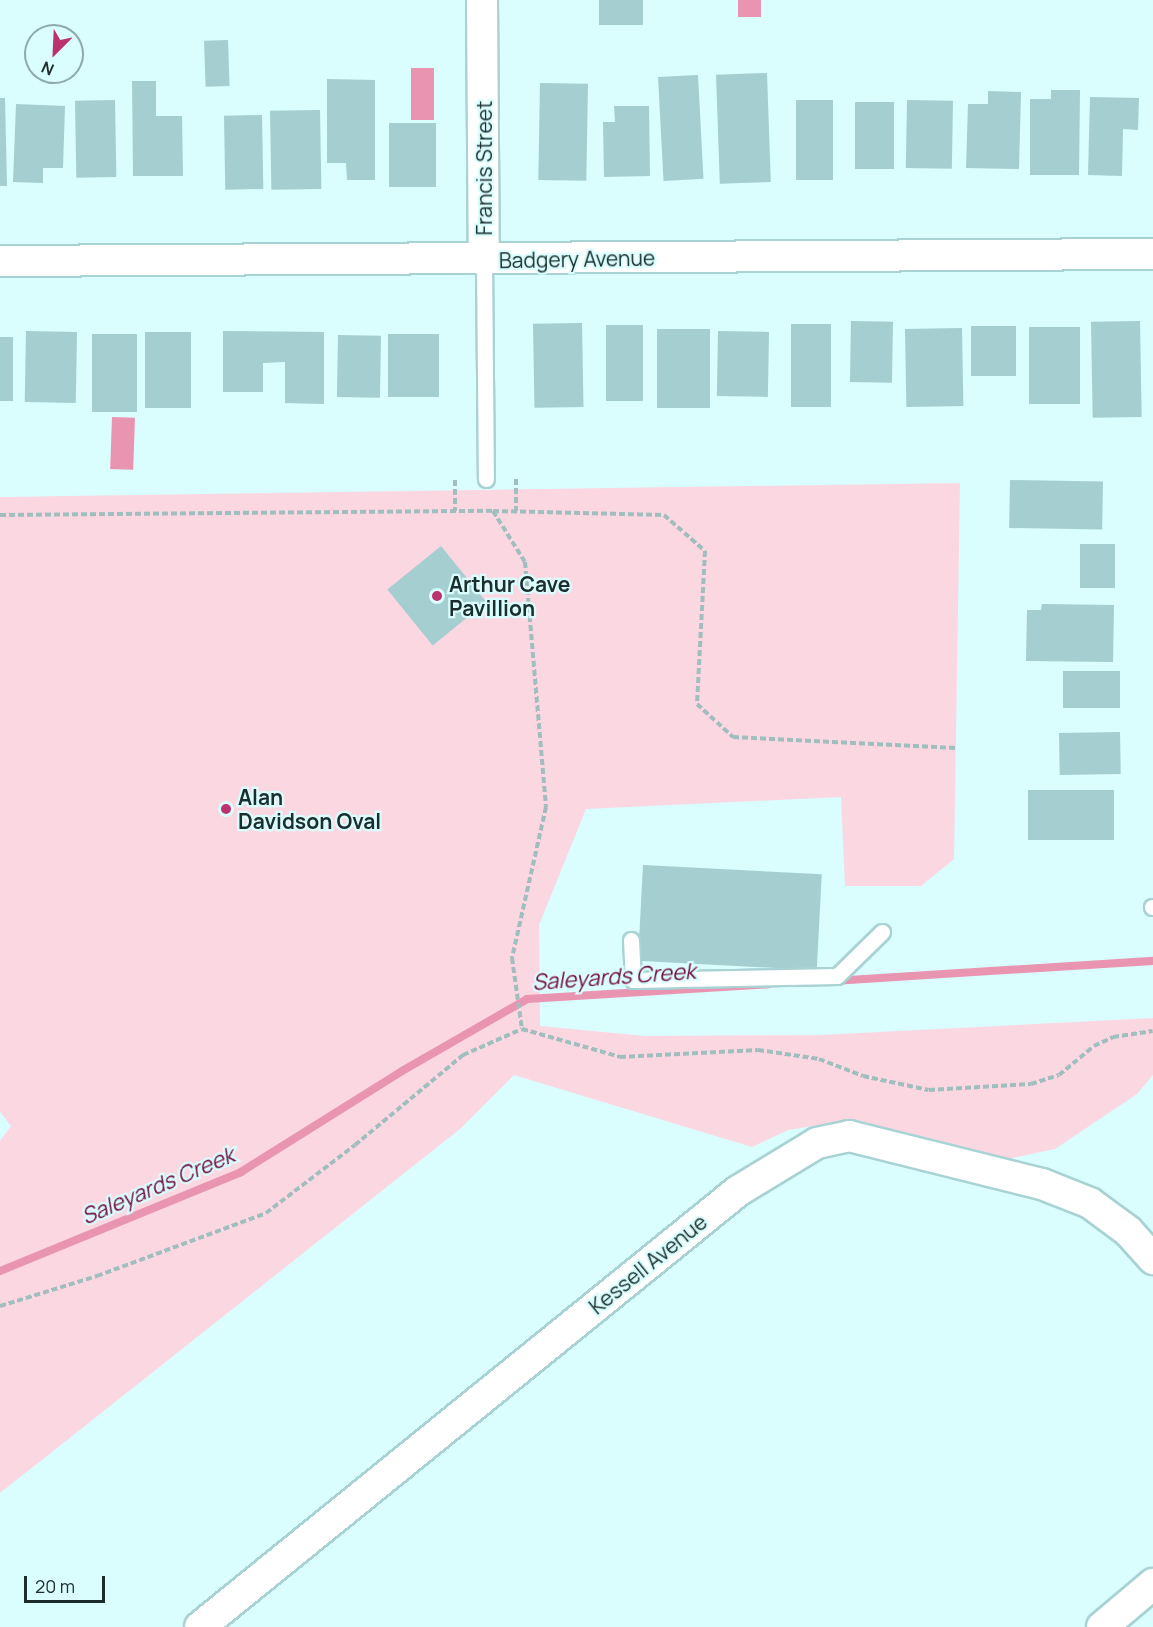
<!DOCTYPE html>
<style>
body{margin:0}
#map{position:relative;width:1153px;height:1627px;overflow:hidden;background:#dafdfe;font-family:Manrope,sans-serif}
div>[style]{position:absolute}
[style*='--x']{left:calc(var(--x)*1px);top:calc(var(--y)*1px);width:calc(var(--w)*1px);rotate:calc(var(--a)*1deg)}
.green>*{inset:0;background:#fbd7e1}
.water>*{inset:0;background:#e994b0;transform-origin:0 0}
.stream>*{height:8px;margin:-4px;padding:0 4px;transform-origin:4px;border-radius:4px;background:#e994b0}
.building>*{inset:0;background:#a4cecf;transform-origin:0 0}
.path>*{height:4px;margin-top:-2px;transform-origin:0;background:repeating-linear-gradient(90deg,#a0bebe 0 6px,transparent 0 9px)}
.roads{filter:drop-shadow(2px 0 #a8d2d3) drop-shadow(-2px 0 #a8d2d3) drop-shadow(0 2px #a8d2d3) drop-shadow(0 -2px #a8d2d3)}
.service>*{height:15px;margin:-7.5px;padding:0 7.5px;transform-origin:7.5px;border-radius:7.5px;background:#fff}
.minor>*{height:30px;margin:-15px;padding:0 15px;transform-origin:15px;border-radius:15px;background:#fff}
.dots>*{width:16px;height:16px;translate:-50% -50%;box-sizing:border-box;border:3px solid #dafdfe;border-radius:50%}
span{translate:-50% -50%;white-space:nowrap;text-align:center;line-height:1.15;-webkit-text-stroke:4.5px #dafdfe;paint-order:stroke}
.street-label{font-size:21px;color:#1c2d2d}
.poi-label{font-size:21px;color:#1c2d2d;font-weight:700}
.left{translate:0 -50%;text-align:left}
.water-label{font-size:22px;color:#720e3e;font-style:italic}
.north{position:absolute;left:24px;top:24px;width:60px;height:60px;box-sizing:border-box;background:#dafdfe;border:2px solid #8eaaaa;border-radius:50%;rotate:204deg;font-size:16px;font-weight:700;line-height:24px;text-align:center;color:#1c2d2d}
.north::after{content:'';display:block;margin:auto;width:21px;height:27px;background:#bb326e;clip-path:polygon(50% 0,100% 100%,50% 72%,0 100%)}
.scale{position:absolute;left:24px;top:1576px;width:81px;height:27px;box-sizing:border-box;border:3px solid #1c2d2d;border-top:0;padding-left:8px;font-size:18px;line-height:21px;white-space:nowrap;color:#1c2d2d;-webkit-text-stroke:4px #dafdfe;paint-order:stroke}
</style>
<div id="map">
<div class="green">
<div style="clip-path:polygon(960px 483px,954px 859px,921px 886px,845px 886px,841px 797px,586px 809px,539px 925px,540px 1026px,645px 1036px,820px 1035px,1153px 1018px,1153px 1075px,1137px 1094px,1055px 1149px,998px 1161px,839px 1122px,788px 1130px,752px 1147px,514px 1075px,460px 1129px,0 1493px,0 1141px,11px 1126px,0 1112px,0 497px)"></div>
</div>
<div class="water">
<div style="left:738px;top:0;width:23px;height:17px"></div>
<div style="left:411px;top:68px;width:23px;height:52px"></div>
<div style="left:112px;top:417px;width:23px;height:52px;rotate:2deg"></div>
</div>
<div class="stream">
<div style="--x:833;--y:981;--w:321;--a:-3.6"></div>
<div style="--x:0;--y:1271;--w:261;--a:-22.3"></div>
<div style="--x:241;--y:1172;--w:190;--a:-32.1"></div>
<div style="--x:402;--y:1071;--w:144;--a:-29.9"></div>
<div style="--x:527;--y:999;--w:242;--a:-3.5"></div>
</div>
<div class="building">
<div style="left:599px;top:0;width:44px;height:25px"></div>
<div style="left:228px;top:40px;width:46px;height:24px;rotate:88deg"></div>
<div style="left:767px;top:73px;width:109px;height:51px;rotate:88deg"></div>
<div style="left:698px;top:75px;width:104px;height:40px;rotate:87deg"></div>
<div style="clip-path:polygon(327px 79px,375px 80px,375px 180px,347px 180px,346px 163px,327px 163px)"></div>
<div style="clip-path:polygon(132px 81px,156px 81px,156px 116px,182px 116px,183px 176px,133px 176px)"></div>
<div style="left:540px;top:83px;width:48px;height:97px;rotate:1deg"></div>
<div style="clip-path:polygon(1051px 90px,1080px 90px,1079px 175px,1030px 175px,1030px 99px,1051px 99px)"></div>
<div style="clip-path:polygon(988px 91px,1021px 92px,1019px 169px,966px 168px,968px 104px,988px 104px)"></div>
<div style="clip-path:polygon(1090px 97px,1139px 98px,1138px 130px,1123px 129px,1122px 176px,1088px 175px)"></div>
<div style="clip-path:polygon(0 98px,5px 98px,7px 186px,0 186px)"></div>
<div style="left:115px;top:100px;width:77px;height:40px;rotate:89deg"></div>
<div style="left:796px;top:100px;width:37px;height:80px"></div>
<div style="left:907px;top:100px;width:46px;height:68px;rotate:1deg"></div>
<div style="left:855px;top:102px;width:39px;height:67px"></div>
<div style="clip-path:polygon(16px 104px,65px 106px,63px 168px,43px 168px,43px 183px,13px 182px)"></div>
<div style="clip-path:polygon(614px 106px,649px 106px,650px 176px,604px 177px,603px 122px,615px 122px)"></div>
<div style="left:320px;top:110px;width:79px;height:50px;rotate:89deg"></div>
<div style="left:262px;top:115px;width:74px;height:38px;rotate:89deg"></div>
<div style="left:389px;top:123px;width:47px;height:64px"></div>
<div style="left:851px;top:321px;width:42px;height:61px;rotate:1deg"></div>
<div style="left:1140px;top:321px;width:96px;height:49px;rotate:89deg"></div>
<div style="left:582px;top:323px;width:84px;height:49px;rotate:89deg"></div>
<div style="left:791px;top:324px;width:40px;height:83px"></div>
<div style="left:643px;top:325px;width:76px;height:37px;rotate:90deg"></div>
<div style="left:971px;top:326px;width:45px;height:50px"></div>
<div style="left:1029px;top:327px;width:51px;height:77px"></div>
<div style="left:962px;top:328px;width:78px;height:57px;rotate:89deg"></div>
<div style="left:657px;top:329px;width:53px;height:79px"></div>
<div style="left:26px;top:331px;width:51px;height:71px;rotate:1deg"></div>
<div style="clip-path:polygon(223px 331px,324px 332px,324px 404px,285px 403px,285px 362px,263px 363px,263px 392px,223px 392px)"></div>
<div style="left:718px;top:331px;width:51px;height:65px;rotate:1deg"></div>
<div style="left:145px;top:332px;width:46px;height:76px"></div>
<div style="left:137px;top:334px;width:78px;height:45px;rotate:90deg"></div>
<div style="left:388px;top:334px;width:51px;height:63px"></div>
<div style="left:338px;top:335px;width:43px;height:62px;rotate:1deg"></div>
<div style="left:0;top:337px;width:13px;height:64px"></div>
<div style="left:1010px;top:480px;width:93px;height:48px;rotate:1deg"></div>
<div style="left:1080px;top:544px;width:35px;height:44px"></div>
<div style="left:441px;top:546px;width:72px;height:69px;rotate:51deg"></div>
<div style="clip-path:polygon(1042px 604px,1114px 605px,1113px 662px,1026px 661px,1027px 610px,1041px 610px)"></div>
<div style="left:1063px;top:671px;width:57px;height:37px"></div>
<div style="left:1120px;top:732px;width:42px;height:61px;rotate:89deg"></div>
<div style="left:1114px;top:790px;width:50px;height:86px;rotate:90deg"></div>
<div style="left:643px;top:865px;width:179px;height:96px;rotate:3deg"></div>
</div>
<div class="path">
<div style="--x:516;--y:479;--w:32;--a:90"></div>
<div style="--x:455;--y:480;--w:31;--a:90"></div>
<div style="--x:493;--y:511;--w:60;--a:57.9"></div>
<div style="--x:525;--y:562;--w:246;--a:85.1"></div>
<div style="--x:546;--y:807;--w:155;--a:102.7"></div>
<div style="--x:512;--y:958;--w:72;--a:82"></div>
<div style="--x:0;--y:515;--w:493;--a:-0.5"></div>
<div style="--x:493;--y:511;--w:171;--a:1.3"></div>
<div style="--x:664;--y:515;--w:55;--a:41.3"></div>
<div style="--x:705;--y:551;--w:153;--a:93"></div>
<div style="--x:697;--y:704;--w:49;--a:42.5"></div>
<div style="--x:733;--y:737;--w:223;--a:2.8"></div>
<div style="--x:0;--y:1306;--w:102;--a:-17.2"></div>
<div style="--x:97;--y:1276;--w:180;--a:-20.4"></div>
<div style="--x:266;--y:1213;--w:112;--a:-37.4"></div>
<div style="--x:355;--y:1145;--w:141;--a:-39.8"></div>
<div style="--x:463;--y:1055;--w:64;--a:-23.8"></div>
<div style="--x:522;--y:1029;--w:102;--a:15.9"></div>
<div style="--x:620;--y:1057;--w:138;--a:-2.9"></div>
<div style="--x:758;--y:1050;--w:62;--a:8.4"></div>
<div style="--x:819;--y:1059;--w:47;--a:21.1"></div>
<div style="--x:863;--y:1076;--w:67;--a:12"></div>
<div style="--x:929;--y:1090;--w:102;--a:-3.4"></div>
<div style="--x:1031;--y:1084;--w:29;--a:-18"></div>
<div style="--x:1059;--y:1075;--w:45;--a:-39.6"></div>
<div style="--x:1094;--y:1046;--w:21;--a:-25"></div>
<div style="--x:1113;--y:1037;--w:40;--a:-8.5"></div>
</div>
<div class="roads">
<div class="service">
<div style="--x:484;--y:260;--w:219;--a:89.5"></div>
<div style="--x:1152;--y:907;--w:1;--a:0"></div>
<div style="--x:631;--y:940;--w:40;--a:87.1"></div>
<div style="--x:633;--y:980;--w:204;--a:-1.1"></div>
<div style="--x:837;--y:976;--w:63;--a:-44.4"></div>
</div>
<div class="minor">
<div style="--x:482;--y:0;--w:260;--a:89.6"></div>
<div style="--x:0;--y:261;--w:1153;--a:-0.35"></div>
<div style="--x:200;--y:1627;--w:692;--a:-39.02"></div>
<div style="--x:738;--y:1191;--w:92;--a:-31.3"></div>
<div style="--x:817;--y:1143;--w:33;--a:-12"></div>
<div style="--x:849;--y:1136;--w:199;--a:14"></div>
<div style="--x:1042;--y:1184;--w:52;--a:21.6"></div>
<div style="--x:1090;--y:1203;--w:47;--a:36.4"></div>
<div style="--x:1128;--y:1231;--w:38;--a:48"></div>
<div style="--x:1102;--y:1627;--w:67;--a:-40.1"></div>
</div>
</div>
<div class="dots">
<div style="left:437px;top:596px;background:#bb326e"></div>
<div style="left:226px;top:809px;background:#bb326e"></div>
</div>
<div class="street-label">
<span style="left:484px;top:168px;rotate:-90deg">Francis Street</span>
<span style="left:577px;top:259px;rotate:-1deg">Badgery Avenue</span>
<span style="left:648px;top:1264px;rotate:-39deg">Kessell Avenue</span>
</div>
<div class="poi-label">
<span class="left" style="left:449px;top:596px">Arthur Cave<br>Pavillion</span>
<span class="left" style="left:238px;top:809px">Alan<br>Davidson Oval</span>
</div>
<div class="water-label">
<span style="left:614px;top:977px;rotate:-4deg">Saleyards Creek</span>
<span style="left:158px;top:1186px;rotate:-23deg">Saleyards Creek</span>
</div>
<div class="north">N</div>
<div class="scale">20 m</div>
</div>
